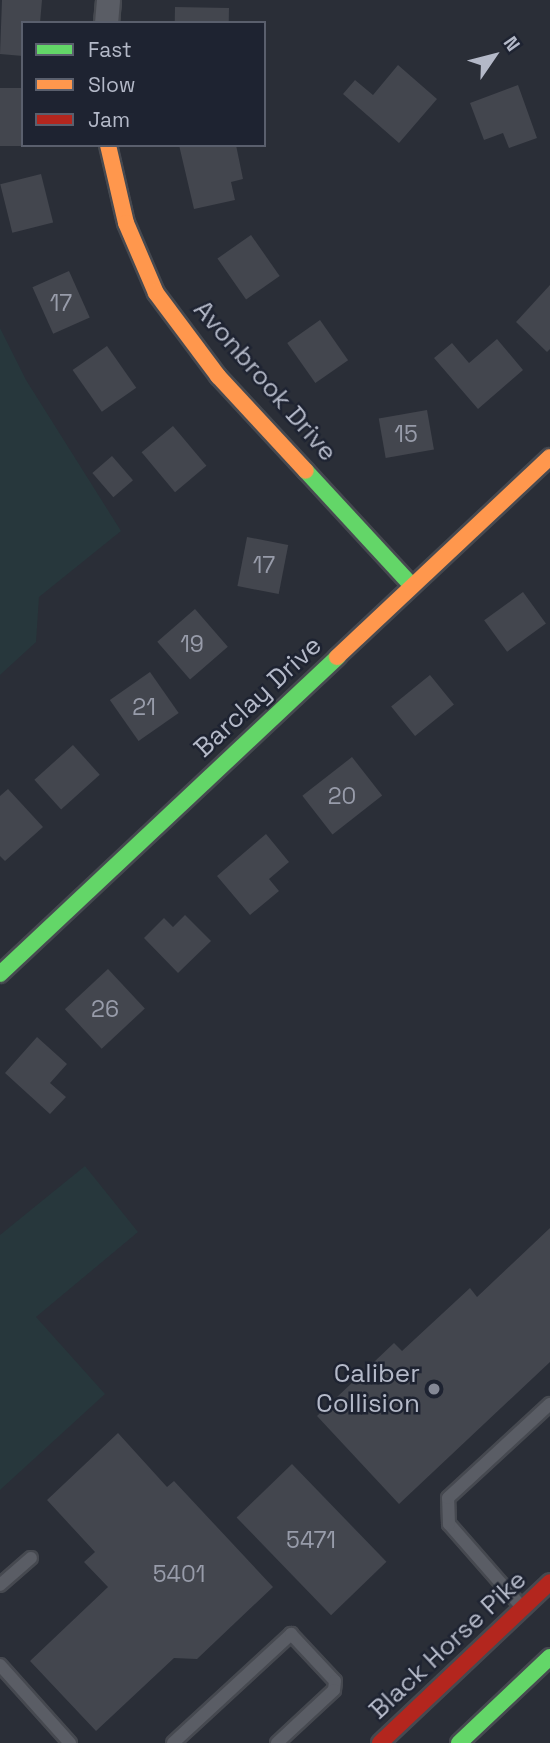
<!DOCTYPE html>
<style>
body{margin:0}
#map{position:relative;width:550px;height:1743px;overflow:hidden;background:#2a2e37;font-family:"Space Grotesk",sans-serif}
div>[style]{position:absolute}
[style*='--x']{left:calc(var(--x)*1px);top:calc(var(--y)*1px);width:calc(var(--w)*1px);rotate:calc(var(--a)*1deg)}
.green>*{inset:0;background:#27373c}
.building>*{inset:0;background:#43464e;transform-origin:0 0}
.roads{filter:drop-shadow(2px 0 #464950) drop-shadow(-2px 0 #464950) drop-shadow(0 2px #464950) drop-shadow(0 -2px #464950)}
.lane>*{height:12px;margin:-6px;padding:0 6px;transform-origin:6px;border-radius:6px;background:#5a5d65}
.street>*{height:23px;margin:-11.5px;padding:0 11.5px;transform-origin:11.5px;border-radius:11.5px;background:#5a5d65}
.fast>*{height:16px;margin:-8px;padding:0 8px;transform-origin:8px;border-radius:8px;background:#63d668}
.slow>*{height:16px;margin:-8px;padding:0 8px;transform-origin:8px;border-radius:8px;background:#ff974d}
.jam>*{height:16px;margin:-8px;padding:0 8px;transform-origin:8px;border-radius:8px;background:#b3261e}
.dots>*{width:19px;height:19px;translate:-50% -50%;box-sizing:border-box;border:4px solid #1e2331;border-radius:50%}
span{translate:-50% -50%;white-space:nowrap;text-align:center;line-height:1.15;-webkit-text-stroke:5px #1e2331;paint-order:stroke}
.number-label{font-size:23px;color:#989caa}
.number-label span{-webkit-text-stroke-width:0}
.street-label{font-size:26px;color:#b4b9c8}
.poi-label{font-size:26px;color:#b4b9c8}
.right{translate:-100% -50%;text-align:right}
.legend{position:absolute;left:21px;top:21px;width:245px;height:126px;box-sizing:border-box;background:#1e2331;border:2px solid #5a5f6d;margin:0;padding:9px 12px;list-style:none;font-size:21px;color:#b4b9c8}
.legend li{display:flex;align-items:center;gap:14px;height:35px}
.legend b{width:35px;border:2px solid #5a5f6d}
.north{position:absolute;left:459px;top:21px;width:70px;height:70px;-webkit-text-stroke:5px #1e2331;paint-order:stroke;rotate:55deg;font-size:19px;font-weight:700;line-height:28px;text-align:center;color:#b4b9c8}
.north::after{content:'';display:block;margin:auto;width:24px;height:32px;background:#b4b9c8;clip-path:polygon(50% 0,100% 100%,50% 72%,0 100%)}
</style>
<div id="map">
<div class="green">
<div style="clip-path:polygon(0 328px,26px 380px,121px 531px,39px 597px,36px 642px,0 675px)"></div>
<div style="clip-path:polygon(85px 1166px,138px 1232px,36px 1317px,105px 1394px,0 1490px,0 1235px)"></div>
</div>
<div class="building">
<div style="clip-path:polygon(2px 0,42px 0,40px 23px,23px 23px,23px 56px,0 54px)"></div>
<div style="left:175px;top:7px;width:54px;height:16px;rotate:1deg"></div>
<div style="clip-path:polygon(398px 65px,437px 99px,399px 143px,343px 94px,355px 80px,373px 95px)"></div>
<div style="clip-path:polygon(518px 85px,537px 138px,509px 148px,503px 133px,484px 140px,470px 103px)"></div>
<div style="left:23px;top:88px;width:58px;height:23px;rotate:90deg"></div>
<div style="clip-path:polygon(179px 145px,236px 145px,243px 179px,231px 182px,235px 200px,194px 209px)"></div>
<div style="left:41px;top:174px;width:50px;height:42px;rotate:76deg"></div>
<div style="left:251px;top:235px;width:50px;height:41px;rotate:55deg"></div>
<div style="left:69px;top:271px;width:51px;height:40px;rotate:66deg"></div>
<div style="clip-path:polygon(550px 285px,550px 349px,547px 352px,516px 322px)"></div>
<div style="left:320px;top:320px;width:49px;height:40px;rotate:55deg"></div>
<div style="clip-path:polygon(497px 339px,523px 370px,478px 409px,434px 358px,452px 343px,469px 363px)"></div>
<div style="left:107px;top:346px;width:51px;height:42px;rotate:55deg"></div>
<div style="left:427px;top:410px;width:40px;height:49px;rotate:80deg"></div>
<div style="left:173px;top:426px;width:52px;height:41px;rotate:50deg"></div>
<div style="left:112px;top:456px;width:32px;height:26px;rotate:49deg"></div>
<div style="left:247px;top:537px;width:42px;height:50px;rotate:11deg"></div>
<div style="left:523px;top:592px;width:39px;height:48px;rotate:54deg"></div>
<div style="left:195px;top:609px;width:50px;height:50px;rotate:49deg"></div>
<div style="left:150px;top:672px;width:50px;height:49px;rotate:55deg"></div>
<div style="left:430px;top:675px;width:38px;height:50px;rotate:51deg"></div>
<div style="left:73px;top:745px;width:40px;height:52px;rotate:48deg"></div>
<div style="left:352px;top:757px;width:49px;height:63px;rotate:52deg"></div>
<div style="clip-path:polygon(8px 789px,43px 827px,5px 861px,0 856px,0 796px)"></div>
<div style="clip-path:polygon(266px 834px,289px 862px,269px 879px,279px 891px,250px 915px,217px 876px)"></div>
<div style="clip-path:polygon(185px 915px,211px 941px,178px 973px,144px 938px,164px 918px,173px 927px)"></div>
<div style="left:108px;top:969px;width:54px;height:59px;rotate:47deg"></div>
<div style="clip-path:polygon(37px 1037px,67px 1064px,50px 1083px,66px 1097px,50px 1114px,5px 1073px)"></div>
<div style="clip-path:polygon(550px 1228px,550px 1362px,399px 1504px,317px 1416px,394px 1343px,402px 1351px,470px 1288px,477px 1297px)"></div>
<div style="clip-path:polygon(118px 1433px,167px 1487px,174px 1481px,273px 1587px,197px 1659px,174px 1658px,96px 1731px,30px 1661px,108px 1587px,84px 1562px,95px 1552px,47px 1500px)"></div>
<div style="left:292px;top:1464px;width:136px;height:77px;rotate:46deg"></div>
</div>
<div class="roads">
<div class="lane">
<div style="--x:0;--y:1585;--w:41;--a:-41.1"></div>
<div style="--x:520;--y:1605;--w:108;--a:-131.2"></div>
<div style="--x:449;--y:1524;--w:26;--a:-92"></div>
<div style="--x:448;--y:1498;--w:139;--a:-42.7"></div>
<div style="--x:0;--y:1665;--w:105;--a:48.1"></div>
<div style="--x:173;--y:1743;--w:161;--a:-42.7"></div>
<div style="--x:291;--y:1634;--w:64;--a:46.9"></div>
<div style="--x:335;--y:1681;--w:9;--a:96"></div>
<div style="--x:334;--y:1690;--w:78;--a:137.1"></div>
</div>
<div class="street">
<div style="--x:106;--y:23;--w:23;--a:-85"></div>
</div>
<div class="fast">
<div style="--x:306;--y:471;--w:156;--a:47.3"></div>
<div style="--x:0;--y:974;--w:463;--a:-43.2"></div>
<div style="--x:459;--y:1743;--w:125;--a:-43.4"></div>
</div>
<div class="slow">
<div style="--x:108;--y:145;--w:80;--a:77"></div>
<div style="--x:126;--y:223;--w:76;--a:66.8"></div>
<div style="--x:156;--y:293;--w:104;--a:53.2"></div>
<div style="--x:218;--y:376;--w:129;--a:47.2"></div>
<div style="--x:337;--y:657;--w:292;--a:-43.2"></div>
</div>
<div class="jam">
<div style="--x:380;--y:1743;--w:234;--a:-43.4"></div>
</div>
</div>
<div class="dots">
<div style="left:434px;top:1389px;background:#848895"></div>
</div>
<div class="number-label">
<span style="left:61px;top:303px">17</span>
<span style="left:406px;top:434px">15</span>
<span style="left:264px;top:565px">17</span>
<span style="left:192px;top:644px">19</span>
<span style="left:144px;top:707px">21</span>
<span style="left:342px;top:796px">20</span>
<span style="left:105px;top:1009px">26</span>
<span style="left:311px;top:1540px">5471</span>
<span style="left:179px;top:1574px">5401</span>
</div>
<div class="street-label">
<span style="left:265px;top:381px;rotate:49deg">Avonbrook Drive</span>
<span style="left:258px;top:697px;rotate:-43deg">Barclay Drive</span>
<span style="left:448px;top:1645px;rotate:-43deg">Black Horse Pike</span>
</div>
<div class="poi-label">
<span class="right" style="left:420px;top:1389px">Caliber<br>Collision</span>
</div>
<ul class="legend">
<li><b style="height:9px;background:#63d668"></b>Fast</li>
<li><b style="height:9px;background:#ff974d"></b>Slow</li>
<li><b style="height:9px;background:#b3261e"></b>Jam</li>
</ul>
<div class="north">N</div>
</div>
